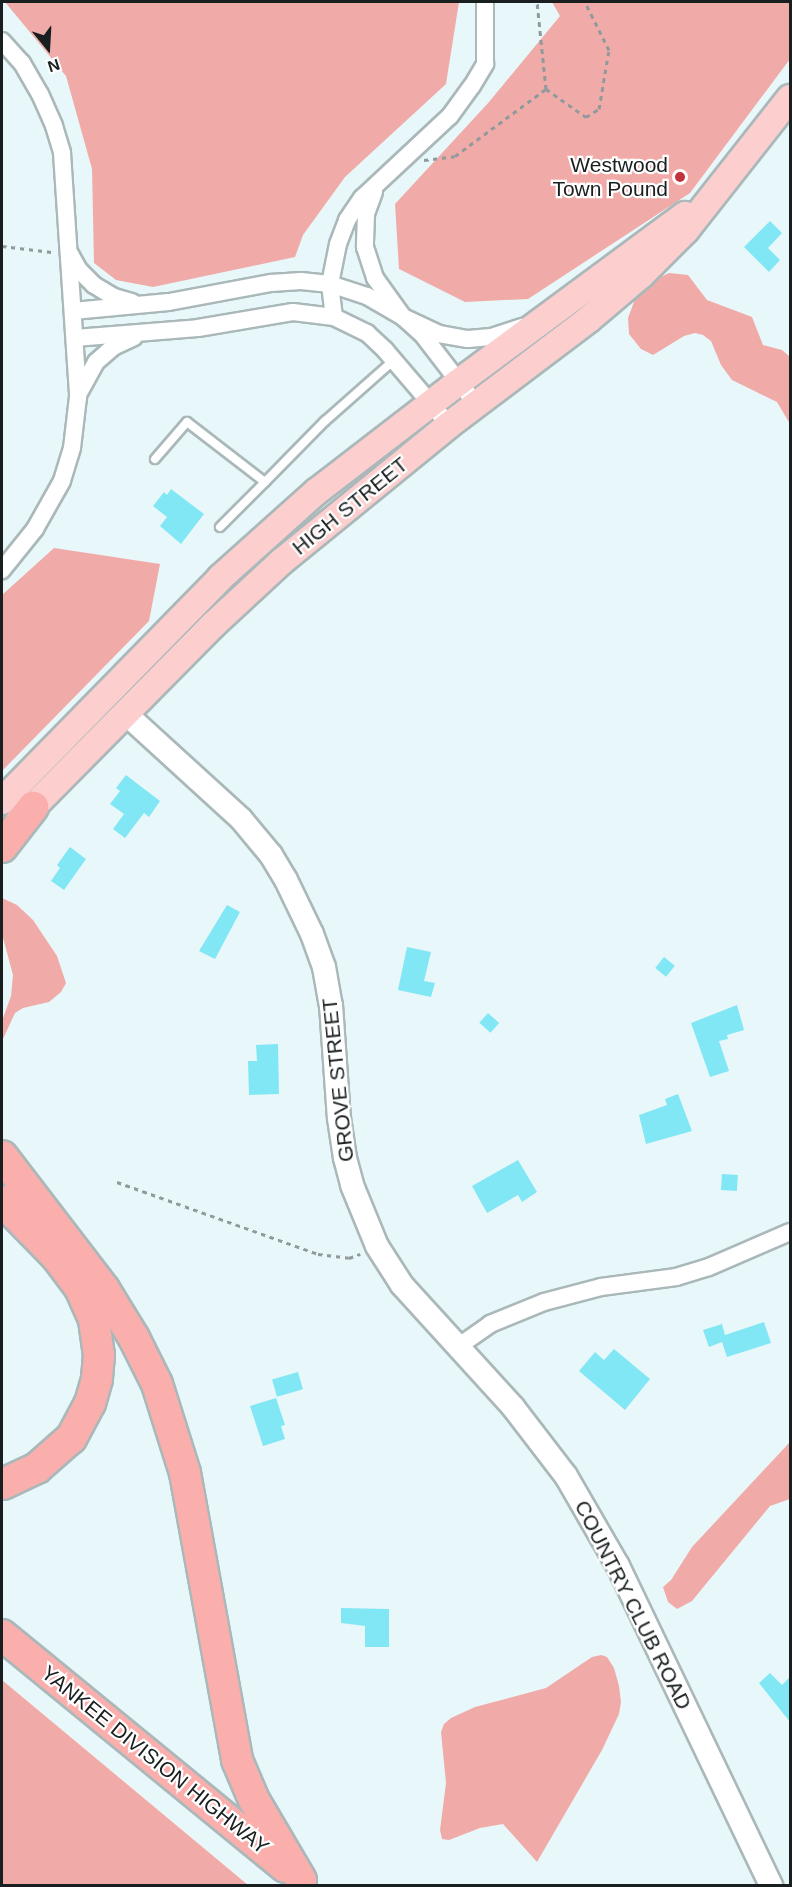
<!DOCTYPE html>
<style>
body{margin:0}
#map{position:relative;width:792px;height:1887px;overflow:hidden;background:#e8f7f9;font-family:Helvetica,sans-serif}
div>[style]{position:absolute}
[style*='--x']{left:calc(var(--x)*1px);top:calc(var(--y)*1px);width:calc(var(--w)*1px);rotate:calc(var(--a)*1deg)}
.green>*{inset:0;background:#f0aba9}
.building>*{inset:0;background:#82e7f5;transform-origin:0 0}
.path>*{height:3px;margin-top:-1.5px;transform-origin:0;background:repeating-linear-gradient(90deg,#909a9c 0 4.5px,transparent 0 9px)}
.roads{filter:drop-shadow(2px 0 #aab8ba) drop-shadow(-2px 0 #aab8ba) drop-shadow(0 2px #aab8ba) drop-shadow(0 -2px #aab8ba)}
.lane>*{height:8px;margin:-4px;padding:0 4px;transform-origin:4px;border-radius:4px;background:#fff}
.street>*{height:16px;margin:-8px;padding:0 8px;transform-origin:8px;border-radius:8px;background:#fff}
.secondary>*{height:22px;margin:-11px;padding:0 11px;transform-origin:11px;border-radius:11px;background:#fff}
.primary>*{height:26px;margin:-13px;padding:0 13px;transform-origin:13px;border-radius:13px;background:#fccfce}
.highway>*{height:30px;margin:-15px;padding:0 15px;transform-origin:15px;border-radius:15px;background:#faafad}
.dots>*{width:16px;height:16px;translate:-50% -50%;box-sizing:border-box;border:3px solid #fff;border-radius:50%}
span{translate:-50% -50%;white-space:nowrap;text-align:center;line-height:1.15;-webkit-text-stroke:4.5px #fff;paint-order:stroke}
.poi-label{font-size:21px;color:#191e1f}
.right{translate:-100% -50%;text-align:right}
.street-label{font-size:21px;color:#191e1f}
.frame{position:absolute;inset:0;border:3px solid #191e1f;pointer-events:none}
.north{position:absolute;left:18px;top:18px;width:60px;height:60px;-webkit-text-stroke:4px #fff;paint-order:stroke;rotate:162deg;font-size:16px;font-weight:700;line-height:24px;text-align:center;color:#191e1f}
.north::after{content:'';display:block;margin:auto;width:21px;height:27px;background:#191e1f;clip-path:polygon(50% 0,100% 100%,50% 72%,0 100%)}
</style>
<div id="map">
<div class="green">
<div style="clip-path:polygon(5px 2px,459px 2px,446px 84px,345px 177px,303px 235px,295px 257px,153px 287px,116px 280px,94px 263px,92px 169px,66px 76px)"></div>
<div style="clip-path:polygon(552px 2px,790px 2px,790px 59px,690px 193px,528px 299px,465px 302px,399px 269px,395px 204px,489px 102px,560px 16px)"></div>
<div style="clip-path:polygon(669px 273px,688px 275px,707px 300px,752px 317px,763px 345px,782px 350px,790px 357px,790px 424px,777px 402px,732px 380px,721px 365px,711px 341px,703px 335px,695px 333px,684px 336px,653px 355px,641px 349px,629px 334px,628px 318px,635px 299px,652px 281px)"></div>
<div style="clip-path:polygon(54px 548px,160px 564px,149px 621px,2px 771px,2px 595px)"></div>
<div style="clip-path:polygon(2px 898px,17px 905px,33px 920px,57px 956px,66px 983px,61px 992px,49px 1002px,23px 1008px,15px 1013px,2px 1041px,2px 1021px,11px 996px,13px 975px,2px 934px)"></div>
<div style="clip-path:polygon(790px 1442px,790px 1499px,770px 1506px,692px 1601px,677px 1609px,668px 1602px,663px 1587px,671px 1580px,692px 1547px)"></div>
<div style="clip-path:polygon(601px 1655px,607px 1657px,614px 1668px,619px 1686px,621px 1702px,619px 1714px,602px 1750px,537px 1862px,503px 1824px,480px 1828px,449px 1840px,442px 1839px,440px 1830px,446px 1783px,441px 1732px,444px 1724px,451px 1718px,475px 1707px,546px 1688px,592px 1657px)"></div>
<div style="clip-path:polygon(2px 1680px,248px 1885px,2px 1885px)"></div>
</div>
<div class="building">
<div style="clip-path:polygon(770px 221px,782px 233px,768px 248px,780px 260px,769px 272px,744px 247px)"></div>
<div style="clip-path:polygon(171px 489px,204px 514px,181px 544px,160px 526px,167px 517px,153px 506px,164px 492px,167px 495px)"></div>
<div style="clip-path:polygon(126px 775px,160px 801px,149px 817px,144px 813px,125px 838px,113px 829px,124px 814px,110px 804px,120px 791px,116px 788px)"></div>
<div style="clip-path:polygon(70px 847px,86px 859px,64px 890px,51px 881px,60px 868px,57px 865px)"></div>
<div style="clip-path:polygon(227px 905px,240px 912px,215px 959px,199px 951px)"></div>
<div style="clip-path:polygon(407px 947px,431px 952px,424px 981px,435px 983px,431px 997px,398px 990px)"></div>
<div style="left:664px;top:957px;width:14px;height:14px;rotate:39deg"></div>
<div style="clip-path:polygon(737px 1005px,744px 1030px,727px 1035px,728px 1039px,719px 1041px,729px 1071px,710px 1077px,691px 1023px)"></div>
<div style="left:488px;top:1013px;width:15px;height:13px;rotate:42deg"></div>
<div style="clip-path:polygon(278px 1044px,279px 1094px,249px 1095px,248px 1061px,257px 1061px,256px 1045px)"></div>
<div style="clip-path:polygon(678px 1094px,692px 1131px,646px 1144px,639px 1115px,667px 1105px,665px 1099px)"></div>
<div style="clip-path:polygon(518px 1160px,537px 1192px,522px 1202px,518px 1195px,487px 1213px,472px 1186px)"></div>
<div style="left:722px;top:1174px;width:16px;height:16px;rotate:4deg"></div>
<div style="clip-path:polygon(764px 1322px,771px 1343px,727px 1357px,722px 1342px,709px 1347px,703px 1330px,722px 1324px,725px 1335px)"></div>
<div style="clip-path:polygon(614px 1349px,650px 1379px,625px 1410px,579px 1371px,595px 1352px,604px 1360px)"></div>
<div style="left:298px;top:1372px;width:18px;height:27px;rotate:74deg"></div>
<div style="clip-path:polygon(276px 1398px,285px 1425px,281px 1426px,285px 1439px,263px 1446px,250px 1406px)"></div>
<div style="clip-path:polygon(341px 1608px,389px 1609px,389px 1647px,365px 1647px,365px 1626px,341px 1623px)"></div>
<div style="clip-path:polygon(770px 1673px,782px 1685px,790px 1677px,790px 1722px,759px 1683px)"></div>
</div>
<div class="path">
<div style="--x:546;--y:89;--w:49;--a:35"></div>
<div style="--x:586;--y:117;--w:15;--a:-32"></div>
<div style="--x:599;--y:109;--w:60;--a:-80.4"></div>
<div style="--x:609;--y:50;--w:54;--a:-116.6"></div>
<div style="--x:424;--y:160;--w:31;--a:-7"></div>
<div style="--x:455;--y:156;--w:113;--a:-36.4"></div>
<div style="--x:546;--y:89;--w:87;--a:-95.9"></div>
<div style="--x:2;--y:246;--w:50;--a:6.8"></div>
<div style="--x:117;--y:1182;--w:214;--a:19.7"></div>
<div style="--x:318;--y:1254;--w:31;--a:7"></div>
<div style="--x:349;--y:1258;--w:12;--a:-20"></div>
</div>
<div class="roads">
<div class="lane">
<div style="--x:155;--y:459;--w:49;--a:-49.1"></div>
<div style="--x:187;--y:422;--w:98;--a:37.6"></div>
<div style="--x:265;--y:482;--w:86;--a:-45.5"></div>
<div style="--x:325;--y:421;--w:92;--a:-41.5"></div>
<div style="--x:220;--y:527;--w:64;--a:-45"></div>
</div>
<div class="street">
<div style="--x:2;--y:41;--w:30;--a:48"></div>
<div style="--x:22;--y:63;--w:36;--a:60"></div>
<div style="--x:40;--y:94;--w:35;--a:66"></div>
<div style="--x:54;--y:126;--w:28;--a:73"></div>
<div style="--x:62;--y:153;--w:245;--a:86.2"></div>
<div style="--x:78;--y:397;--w:51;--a:96.7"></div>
<div style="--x:72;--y:448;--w:34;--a:107"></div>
<div style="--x:62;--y:481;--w:55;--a:119.4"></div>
<div style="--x:35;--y:529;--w:53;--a:128.8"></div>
<div style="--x:374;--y:192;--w:23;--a:110"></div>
<div style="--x:366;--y:214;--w:33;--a:92"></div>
<div style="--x:365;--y:247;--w:33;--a:72"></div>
<div style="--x:375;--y:278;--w:48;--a:54.3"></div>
<div style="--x:403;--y:317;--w:40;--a:25"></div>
<div style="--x:439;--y:334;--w:29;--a:10"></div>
<div style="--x:468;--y:339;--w:23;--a:-5"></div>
<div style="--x:491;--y:337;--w:33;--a:-18"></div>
<div style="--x:70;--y:254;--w:18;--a:61"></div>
<div style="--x:79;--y:270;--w:21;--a:45"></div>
<div style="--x:94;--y:285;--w:23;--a:31"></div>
<div style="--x:114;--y:297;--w:19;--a:16"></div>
<div style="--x:73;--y:311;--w:96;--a:-5.4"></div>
<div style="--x:169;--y:302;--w:104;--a:-10.6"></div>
<div style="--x:271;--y:283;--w:30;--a:-4"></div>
<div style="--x:301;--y:281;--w:29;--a:6"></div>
<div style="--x:330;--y:284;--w:39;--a:18"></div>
<div style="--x:367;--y:296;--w:42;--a:30.3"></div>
<div style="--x:403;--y:317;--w:25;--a:42"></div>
<div style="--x:422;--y:334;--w:88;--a:52.4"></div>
<div style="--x:334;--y:317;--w:33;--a:-97"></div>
<div style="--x:330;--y:284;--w:41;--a:-78.7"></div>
<div style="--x:338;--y:244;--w:26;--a:-69"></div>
<div style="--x:347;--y:220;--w:27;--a:-56"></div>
<div style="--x:362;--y:198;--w:120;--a:-43"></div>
<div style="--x:450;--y:116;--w:37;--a:-54"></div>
<div style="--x:472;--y:86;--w:26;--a:-59"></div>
<div style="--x:485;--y:64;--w:62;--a:-90"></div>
<div style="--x:75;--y:338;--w:123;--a:-4.6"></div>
<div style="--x:198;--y:328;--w:96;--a:-9.6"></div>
<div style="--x:293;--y:312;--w:41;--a:7"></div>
<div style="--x:334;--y:317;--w:37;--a:26"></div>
<div style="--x:367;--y:333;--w:25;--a:43"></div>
<div style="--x:385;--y:350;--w:99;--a:49.5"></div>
<div style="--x:80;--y:391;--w:33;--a:-61"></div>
<div style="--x:96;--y:362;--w:23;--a:-41"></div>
<div style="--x:113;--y:347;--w:23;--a:-25"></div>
<div style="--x:459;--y:1346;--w:38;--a:-35"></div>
<div style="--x:490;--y:1324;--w:58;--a:-22.2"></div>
<div style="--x:544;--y:1302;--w:59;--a:-14.7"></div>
<div style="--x:601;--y:1287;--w:76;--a:-7.6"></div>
<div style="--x:676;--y:1277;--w:34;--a:-17"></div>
<div style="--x:709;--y:1267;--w:88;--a:-23.4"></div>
</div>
<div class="secondary">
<div style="--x:126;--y:714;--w:156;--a:42.4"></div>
<div style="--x:241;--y:819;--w:47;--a:50.2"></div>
<div style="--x:271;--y:855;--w:29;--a:59"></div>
<div style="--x:286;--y:880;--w:60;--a:64.3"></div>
<div style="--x:312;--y:934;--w:35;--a:70"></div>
<div style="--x:324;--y:967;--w:39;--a:80"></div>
<div style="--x:331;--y:1005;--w:113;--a:86"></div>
<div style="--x:339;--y:1118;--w:40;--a:81.5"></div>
<div style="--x:345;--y:1158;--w:28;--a:75"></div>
<div style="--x:352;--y:1185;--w:66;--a:67.7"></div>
<div style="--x:377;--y:1246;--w:46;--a:57.3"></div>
<div style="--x:402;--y:1285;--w:165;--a:47.7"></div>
<div style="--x:513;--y:1407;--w:87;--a:52.5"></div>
<div style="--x:566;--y:1476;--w:104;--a:60"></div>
<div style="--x:618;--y:1566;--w:355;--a:64.4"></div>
</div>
<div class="primary">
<div style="--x:2;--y:801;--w:312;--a:-45.6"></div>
<div style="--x:220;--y:578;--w:129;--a:-41.9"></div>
<div style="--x:316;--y:492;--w:180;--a:-37.6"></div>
<div style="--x:459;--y:382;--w:281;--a:-36.5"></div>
<div style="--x:19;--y:821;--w:276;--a:-45.3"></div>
<div style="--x:213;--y:625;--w:93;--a:-42.8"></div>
<div style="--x:281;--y:562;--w:217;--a:-39.2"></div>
<div style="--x:449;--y:425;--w:176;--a:-37.1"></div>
<div style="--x:589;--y:319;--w:68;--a:-40.2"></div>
<div style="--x:641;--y:275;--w:64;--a:-45"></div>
<div style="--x:686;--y:230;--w:168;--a:-51.8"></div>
</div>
<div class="highway">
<div style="--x:2;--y:847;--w:51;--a:-52.2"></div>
<div style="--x:2;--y:1156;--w:168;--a:52.5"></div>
<div style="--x:104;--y:1289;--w:57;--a:58.5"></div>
<div style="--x:134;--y:1338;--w:51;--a:63.4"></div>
<div style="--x:157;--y:1384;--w:93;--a:72.5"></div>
<div style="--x:185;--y:1473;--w:292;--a:79.7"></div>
<div style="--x:237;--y:1760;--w:43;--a:67"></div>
<div style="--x:254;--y:1800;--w:93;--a:59.6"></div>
<div style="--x:2;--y:1201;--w:77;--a:45.5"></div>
<div style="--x:56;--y:1256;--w:40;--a:53"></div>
<div style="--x:80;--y:1288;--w:35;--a:66"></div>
<div style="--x:94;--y:1320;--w:35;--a:82"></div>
<div style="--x:99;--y:1355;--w:24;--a:95"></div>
<div style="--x:97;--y:1379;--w:25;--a:106"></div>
<div style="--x:90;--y:1403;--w:40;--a:118"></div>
<div style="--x:71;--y:1438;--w:45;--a:138.6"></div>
<div style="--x:37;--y:1468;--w:38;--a:155"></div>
<div style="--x:2;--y:1635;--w:366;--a:39.3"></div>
</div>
</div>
<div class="dots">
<div style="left:680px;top:177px;background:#c3333f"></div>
</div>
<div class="poi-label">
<span class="right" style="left:668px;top:177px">Westwood<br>Town Pound</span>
</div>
<div class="street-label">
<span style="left:350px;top:506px;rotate:-39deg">HIGH STREET</span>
<span style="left:338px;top:1080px;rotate:-96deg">GROVE STREET</span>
<span style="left:633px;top:1605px;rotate:63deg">COUNTRY CLUB ROAD</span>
<span style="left:155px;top:1760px;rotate:39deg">YANKEE DIVISION HIGHWAY</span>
</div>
<div class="frame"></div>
<div class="north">N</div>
</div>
